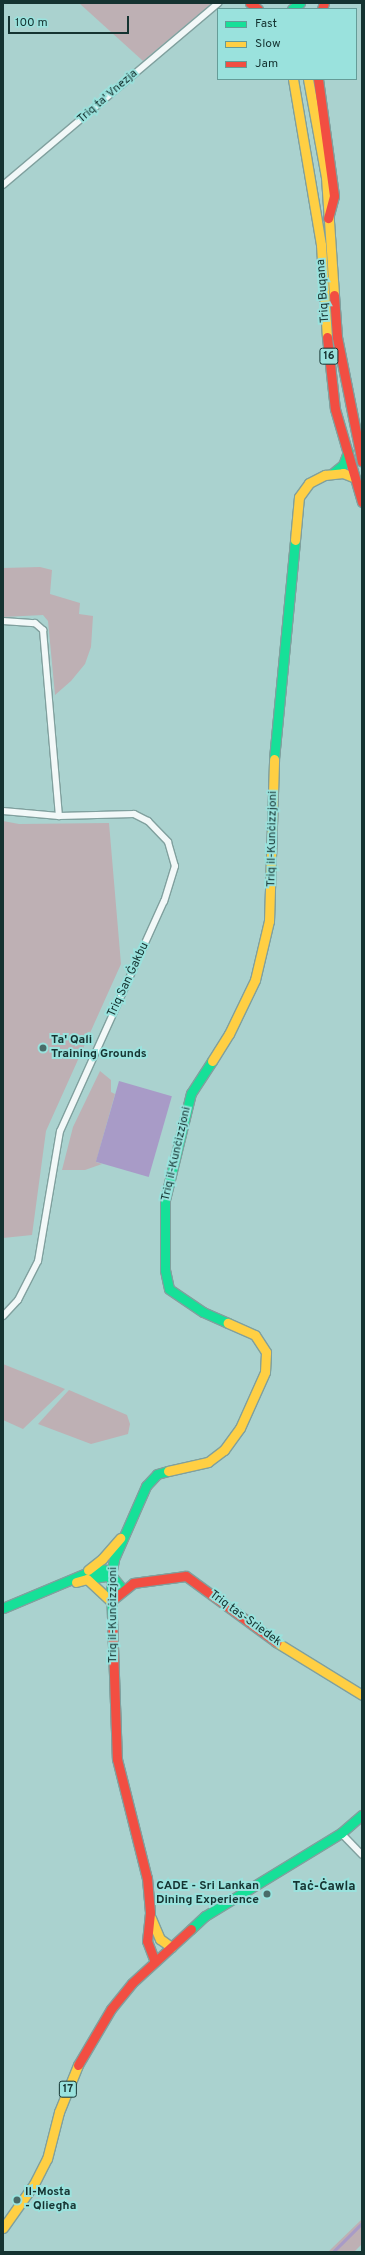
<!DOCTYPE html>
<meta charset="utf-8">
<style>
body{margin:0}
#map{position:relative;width:365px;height:2255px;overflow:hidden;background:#aad2cf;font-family:Overpass,sans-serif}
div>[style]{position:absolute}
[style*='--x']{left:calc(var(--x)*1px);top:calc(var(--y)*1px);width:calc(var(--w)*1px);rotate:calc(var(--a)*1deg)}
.green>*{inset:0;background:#beb0b4}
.water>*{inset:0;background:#a89bc7;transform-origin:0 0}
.stream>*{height:2.5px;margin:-1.25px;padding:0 1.25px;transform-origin:1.25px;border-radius:1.25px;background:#a89bc7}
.roads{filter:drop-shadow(1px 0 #80a09e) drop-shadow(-1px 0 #80a09e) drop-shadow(0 1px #80a09e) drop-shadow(0 -1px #80a09e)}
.street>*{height:6px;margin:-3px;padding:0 3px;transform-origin:3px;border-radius:3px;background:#f2f8f8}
.fast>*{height:9px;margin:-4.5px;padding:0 4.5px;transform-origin:4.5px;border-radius:4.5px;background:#16e098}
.slow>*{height:9px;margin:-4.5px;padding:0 4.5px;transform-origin:4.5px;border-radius:4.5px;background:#ffcf43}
.jam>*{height:9px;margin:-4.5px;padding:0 4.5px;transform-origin:4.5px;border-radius:4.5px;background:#f24e42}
.dots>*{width:11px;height:11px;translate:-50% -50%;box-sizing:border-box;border:2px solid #9ae2dd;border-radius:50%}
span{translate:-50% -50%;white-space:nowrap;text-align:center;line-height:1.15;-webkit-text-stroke:4px #9ae2dd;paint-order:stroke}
.shield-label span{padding:1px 3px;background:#9ae2dd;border:1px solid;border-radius:3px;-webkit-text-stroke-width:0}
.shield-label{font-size:11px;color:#153331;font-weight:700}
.street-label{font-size:12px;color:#153331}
.poi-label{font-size:12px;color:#153331;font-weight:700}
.left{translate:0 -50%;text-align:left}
.right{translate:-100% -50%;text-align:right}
.neighbourhood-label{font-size:13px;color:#153331;font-weight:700}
.frame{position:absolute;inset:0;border:4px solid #153331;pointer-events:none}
.legend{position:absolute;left:217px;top:8px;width:140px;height:72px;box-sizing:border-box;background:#9ae2dd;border:1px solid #659c98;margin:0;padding:5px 7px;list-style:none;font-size:12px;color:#153331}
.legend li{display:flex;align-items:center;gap:8px;height:20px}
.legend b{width:20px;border:1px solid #659c98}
.scale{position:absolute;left:8px;top:16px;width:121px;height:18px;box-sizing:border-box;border:2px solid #153331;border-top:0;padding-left:5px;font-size:12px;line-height:14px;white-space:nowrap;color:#153331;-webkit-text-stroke:3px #9ae2dd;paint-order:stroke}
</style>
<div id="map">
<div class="green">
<div style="clip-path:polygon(79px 3px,212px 3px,143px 61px)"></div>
<div style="clip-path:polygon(40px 567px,52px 570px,50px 594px,80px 603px,79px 614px,93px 616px,91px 647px,85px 664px,71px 681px,55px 695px,48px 621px,43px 615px,3px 617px,3px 568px)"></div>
<div style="clip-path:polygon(3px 821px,19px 824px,109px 823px,121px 964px,46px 1131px,32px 1235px,3px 1238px)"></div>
<div style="clip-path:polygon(100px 1071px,111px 1080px,111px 1092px,115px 1094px,96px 1162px,102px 1164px,85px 1170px,62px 1170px,73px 1127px)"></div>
<div style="clip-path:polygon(3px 1364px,65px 1389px,23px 1429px,3px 1420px)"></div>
<div style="clip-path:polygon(69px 1390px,127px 1415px,130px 1424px,128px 1434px,91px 1444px,38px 1424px)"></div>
<div style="clip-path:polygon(362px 2219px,362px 2244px,354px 2252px,328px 2252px)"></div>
</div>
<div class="water">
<div style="left:119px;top:1081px;width:55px;height:84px;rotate:16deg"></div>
</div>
<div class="stream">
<div style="--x:333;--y:2252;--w:41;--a:-45"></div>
</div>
<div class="roads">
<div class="street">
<div style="--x:3;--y:185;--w:282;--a:-40.2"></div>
<div style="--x:3;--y:621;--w:32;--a:4"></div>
<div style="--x:35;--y:623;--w:11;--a:41"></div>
<div style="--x:43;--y:630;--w:187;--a:85.1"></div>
<div style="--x:3;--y:811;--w:56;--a:5.1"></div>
<div style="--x:59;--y:816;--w:75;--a:-1.5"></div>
<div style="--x:134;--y:814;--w:16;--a:27"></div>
<div style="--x:148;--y:821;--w:29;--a:46"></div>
<div style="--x:168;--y:842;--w:25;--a:74"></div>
<div style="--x:175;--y:866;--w:37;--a:107"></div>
<div style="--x:164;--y:901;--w:252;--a:114.3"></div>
<div style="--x:60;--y:1131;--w:132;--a:99.6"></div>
<div style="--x:38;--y:1261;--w:44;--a:117.1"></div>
<div style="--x:18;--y:1300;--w:22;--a:133"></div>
<div style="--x:341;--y:1833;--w:30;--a:46"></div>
</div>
<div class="fast">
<div style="--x:292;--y:9;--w:10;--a:-37"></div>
<div style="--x:333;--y:473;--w:13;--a:-39"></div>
<div style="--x:343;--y:465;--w:14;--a:-69"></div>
<div style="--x:274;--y:759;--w:220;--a:-84.5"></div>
<div style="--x:212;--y:1061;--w:38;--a:123"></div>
<div style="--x:191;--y:1093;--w:110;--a:103.7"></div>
<div style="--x:165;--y:1200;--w:70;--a:90"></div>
<div style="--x:165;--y:1270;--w:19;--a:78"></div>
<div style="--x:169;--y:1289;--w:41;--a:34.1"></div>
<div style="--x:203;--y:1312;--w:27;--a:24"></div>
<div style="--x:87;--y:1579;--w:24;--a:-9"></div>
<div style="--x:111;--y:1575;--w:19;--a:51"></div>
<div style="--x:3;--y:1608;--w:101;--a:-22.8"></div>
<div style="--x:96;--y:1569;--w:16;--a:4"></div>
<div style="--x:112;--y:1618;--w:43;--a:-91.3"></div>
<div style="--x:111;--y:1575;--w:16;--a:-79"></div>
<div style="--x:114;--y:1559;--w:80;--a:-66.3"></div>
<div style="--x:146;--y:1486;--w:16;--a:-47"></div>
<div style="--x:157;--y:1474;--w:11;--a:-15"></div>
<div style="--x:191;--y:1929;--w:19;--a:-43"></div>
<div style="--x:205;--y:1916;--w:159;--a:-31.4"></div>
<div style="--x:341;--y:1833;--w:28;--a:-41"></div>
</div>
<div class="slow">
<div style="--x:293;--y:79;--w:168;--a:80.4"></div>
<div style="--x:321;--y:245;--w:92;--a:86.3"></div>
<div style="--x:308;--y:79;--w:100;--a:79.6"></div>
<div style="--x:326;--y:177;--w:118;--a:86.1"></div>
<div style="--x:295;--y:540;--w:43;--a:-84.7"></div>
<div style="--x:299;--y:497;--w:17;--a:-54"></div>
<div style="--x:309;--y:483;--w:18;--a:-27"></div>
<div style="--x:325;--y:475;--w:18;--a:-6"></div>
<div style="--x:343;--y:473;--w:11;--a:22"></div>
<div style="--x:212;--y:1061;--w:32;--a:-58"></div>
<div style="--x:229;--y:1034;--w:60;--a:-64.3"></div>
<div style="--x:255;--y:980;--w:61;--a:-76.7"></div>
<div style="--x:269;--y:921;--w:162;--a:-88.2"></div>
<div style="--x:168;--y:1471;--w:41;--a:-12.7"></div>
<div style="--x:208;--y:1462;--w:20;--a:-37"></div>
<div style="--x:224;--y:1450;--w:27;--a:-54"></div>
<div style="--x:240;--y:1428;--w:61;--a:-65.9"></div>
<div style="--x:265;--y:1372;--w:20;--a:-87"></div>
<div style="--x:266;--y:1352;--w:20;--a:-123"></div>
<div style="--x:255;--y:1335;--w:30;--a:-156"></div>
<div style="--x:88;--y:1570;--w:18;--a:-38"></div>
<div style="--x:102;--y:1559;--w:28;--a:-49"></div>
<div style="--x:76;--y:1582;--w:11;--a:-15"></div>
<div style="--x:87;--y:1579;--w:33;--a:43"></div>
<div style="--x:276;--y:1642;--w:101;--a:31.6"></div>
<div style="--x:151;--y:1918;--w:23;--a:67"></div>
<div style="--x:160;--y:1939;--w:14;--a:36"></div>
<div style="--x:3;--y:2228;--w:54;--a:-54.8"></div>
<div style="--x:34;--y:2184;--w:28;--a:-63"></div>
<div style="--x:47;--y:2159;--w:49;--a:-75.7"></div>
<div style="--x:59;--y:2112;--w:51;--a:-68"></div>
</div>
<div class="jam">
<div style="--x:250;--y:3;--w:10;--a:37"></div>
<div style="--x:322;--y:9;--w:6;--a:-72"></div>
<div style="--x:318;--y:79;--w:118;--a:82.2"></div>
<div style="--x:334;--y:196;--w:23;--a:105"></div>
<div style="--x:334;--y:295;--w:42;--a:85.9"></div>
<div style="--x:337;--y:337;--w:127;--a:78.7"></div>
<div style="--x:327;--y:337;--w:72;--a:83.7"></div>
<div style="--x:335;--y:409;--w:97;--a:73.8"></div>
<div style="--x:111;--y:1601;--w:28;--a:-39"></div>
<div style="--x:133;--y:1583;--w:53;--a:-7.5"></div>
<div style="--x:186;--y:1576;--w:112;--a:36.3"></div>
<div style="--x:112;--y:1618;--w:141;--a:88"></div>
<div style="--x:117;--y:1759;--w:123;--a:75.9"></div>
<div style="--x:147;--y:1878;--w:35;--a:85"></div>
<div style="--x:150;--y:1913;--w:28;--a:96"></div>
<div style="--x:147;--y:1941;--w:22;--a:69"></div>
<div style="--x:78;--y:2065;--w:65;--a:-59.5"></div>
<div style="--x:111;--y:2009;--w:33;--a:-51"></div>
<div style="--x:132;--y:1983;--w:80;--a:-42.5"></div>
</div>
</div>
<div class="dots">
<div style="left:43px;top:1048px;background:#496b68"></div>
<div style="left:267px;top:1894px;background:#496b68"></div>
<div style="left:17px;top:2200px;background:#496b68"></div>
</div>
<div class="shield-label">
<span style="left:329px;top:356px">16</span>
<span style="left:68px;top:2089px">17</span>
</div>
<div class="street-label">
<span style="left:108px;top:97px;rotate:-41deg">Triq ta' Vnezja</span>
<span style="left:324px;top:291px;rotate:-94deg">Triq Buqana</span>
<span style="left:273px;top:839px;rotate:-89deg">Triq il-Kunċizzjoni</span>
<span style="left:129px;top:980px;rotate:-65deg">Triq San Ġakbu</span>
<span style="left:177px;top:1154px;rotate:-77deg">Triq il-Kunċizzjoni</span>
<span style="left:114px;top:1615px;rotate:-90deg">Triq il-Kunċizzjoni</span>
<span style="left:245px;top:1619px;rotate:36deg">Triq tas-Sriedek</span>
</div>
<div class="poi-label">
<span class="left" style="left:51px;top:1048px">Ta' Qali<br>Training Grounds</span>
<span class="right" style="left:259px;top:1894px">CADE - Sri Lankan<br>Dining Experience</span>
<span class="left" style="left:25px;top:2200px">Il-Mosta<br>- Qliegħa</span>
</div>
<div class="neighbourhood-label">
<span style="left:324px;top:1887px">Taċ-Ċawla</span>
</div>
<div class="frame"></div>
<ul class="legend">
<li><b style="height:5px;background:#16e098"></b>Fast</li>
<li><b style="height:5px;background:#ffcf43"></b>Slow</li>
<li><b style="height:5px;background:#f24e42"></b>Jam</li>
</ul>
<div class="scale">100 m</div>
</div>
